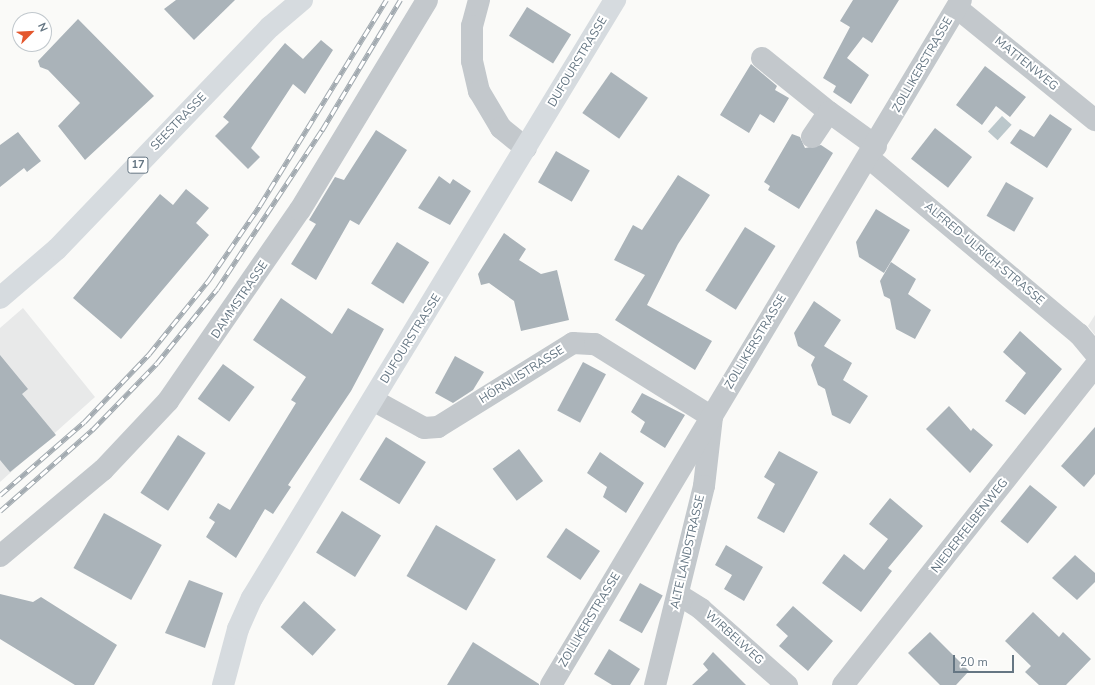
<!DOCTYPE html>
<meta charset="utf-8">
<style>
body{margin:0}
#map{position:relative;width:1095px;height:685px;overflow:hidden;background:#fafaf8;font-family:"Nunito Sans",sans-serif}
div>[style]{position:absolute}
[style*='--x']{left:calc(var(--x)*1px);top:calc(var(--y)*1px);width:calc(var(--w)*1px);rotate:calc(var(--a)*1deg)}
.built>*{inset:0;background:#e8e9e9}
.water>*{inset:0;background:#bbc7cb;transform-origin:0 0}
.building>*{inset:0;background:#aab3b9;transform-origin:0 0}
.minor>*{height:22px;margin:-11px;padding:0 11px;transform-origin:11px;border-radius:11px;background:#c3c8cc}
.major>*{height:22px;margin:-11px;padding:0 11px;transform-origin:11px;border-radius:11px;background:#d6dbdf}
.rail>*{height:4.5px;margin-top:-2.25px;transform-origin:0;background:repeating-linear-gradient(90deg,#fff 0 9px,#a2aab0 0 18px);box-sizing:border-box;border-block:1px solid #a2aab0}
span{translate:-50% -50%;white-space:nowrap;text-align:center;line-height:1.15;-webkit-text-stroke:4px #fff;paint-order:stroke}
.shield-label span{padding:1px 3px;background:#fff;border:1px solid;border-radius:3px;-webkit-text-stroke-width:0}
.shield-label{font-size:11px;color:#657683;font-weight:700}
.street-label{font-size:12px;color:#657683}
.north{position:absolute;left:12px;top:12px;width:40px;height:40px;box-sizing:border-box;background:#fff;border:1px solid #c1c8cd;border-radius:50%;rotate:66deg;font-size:11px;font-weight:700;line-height:16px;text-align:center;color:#657683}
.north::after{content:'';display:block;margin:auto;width:14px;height:18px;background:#e4572e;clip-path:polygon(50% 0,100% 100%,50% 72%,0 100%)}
.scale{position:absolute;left:953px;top:655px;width:61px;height:18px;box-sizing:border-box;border:2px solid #657683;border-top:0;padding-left:5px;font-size:12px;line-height:14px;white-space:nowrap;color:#657683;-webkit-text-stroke:3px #fff;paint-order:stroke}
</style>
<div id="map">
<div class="built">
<div style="clip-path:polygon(23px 308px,95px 397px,0 482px,0 328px)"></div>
<div style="clip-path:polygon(1095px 315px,1095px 335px,1088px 326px)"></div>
</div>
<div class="water">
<div style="left:1002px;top:116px;width:13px;height:21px;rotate:42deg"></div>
</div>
<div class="building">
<div style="clip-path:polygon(176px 0,235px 0,194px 40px,164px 9px)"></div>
<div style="clip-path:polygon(853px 0,899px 0,872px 43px,863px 37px,847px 58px,869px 75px,851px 104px,833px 92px,836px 86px,823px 78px,850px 27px,840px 21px)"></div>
<div style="left:527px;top:7px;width:52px;height:34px;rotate:32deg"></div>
<div style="clip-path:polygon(78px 19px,154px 96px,85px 160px,58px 126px,80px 103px,48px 70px,40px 67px,38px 61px)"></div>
<div style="clip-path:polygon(321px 40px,333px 50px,305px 94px,293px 84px,251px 148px,260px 157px,248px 169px,215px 136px,229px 122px,223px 117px,285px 43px,303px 59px)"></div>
<div style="clip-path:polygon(751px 64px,777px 86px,775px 90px,789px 98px,774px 123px,760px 114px,749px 133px,720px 115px)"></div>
<div style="clip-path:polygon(985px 66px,1026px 97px,1010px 117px,996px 106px,982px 125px,956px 105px)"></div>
<div style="left:611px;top:72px;width:45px;height:50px;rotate:35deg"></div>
<div style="clip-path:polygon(1050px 114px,1072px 129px,1047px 168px,1010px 143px,1020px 129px,1034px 137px)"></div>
<div style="left:935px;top:128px;width:47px;height:39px;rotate:38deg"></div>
<div style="clip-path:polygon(376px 130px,407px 150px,359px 225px,350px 220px,316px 280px,291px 264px,316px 224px,309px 220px,335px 177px,344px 180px)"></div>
<div style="clip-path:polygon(18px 132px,41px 161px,27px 172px,24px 168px,0 187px,0 145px)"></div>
<div style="clip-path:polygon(792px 134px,800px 137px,805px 148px,821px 145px,833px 153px,799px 209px,768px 190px,770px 186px,764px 182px)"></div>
<div style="left:556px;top:151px;width:39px;height:36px;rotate:30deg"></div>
<div style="clip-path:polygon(678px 175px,710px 195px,678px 244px,647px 305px,712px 341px,695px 370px,615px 320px,645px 275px,614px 260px,633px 225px,642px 230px)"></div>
<div style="clip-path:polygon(439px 176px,450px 184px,453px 179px,471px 191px,450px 225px,418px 208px)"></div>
<div style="left:1006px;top:182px;width:32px;height:39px;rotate:30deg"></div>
<div style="clip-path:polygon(186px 189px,209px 208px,196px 223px,209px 235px,121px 339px,73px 298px,160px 194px,173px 205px)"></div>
<div style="clip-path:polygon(876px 209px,910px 230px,884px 273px,859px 257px,856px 242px)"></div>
<div style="left:745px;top:227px;width:36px;height:75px;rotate:32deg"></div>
<div style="clip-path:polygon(504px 233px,526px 249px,519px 260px,541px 274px,557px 270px,569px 320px,521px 331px,514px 301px,489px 283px,481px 285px,478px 274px)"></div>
<div style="left:397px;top:242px;width:38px;height:49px;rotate:32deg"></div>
<div style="clip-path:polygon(891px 262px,916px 279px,908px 294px,931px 310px,915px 339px,896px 329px,890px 299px,884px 296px,880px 281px)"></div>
<div style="clip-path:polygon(281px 298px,332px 334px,348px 308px,384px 329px,351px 391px,288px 485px,291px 487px,273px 514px,265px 509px,236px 558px,206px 537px,215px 522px,209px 518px,218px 503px,230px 510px,296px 403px,291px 400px,306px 377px,253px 340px)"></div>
<div style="clip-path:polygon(814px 301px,841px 320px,824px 346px,852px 363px,843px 380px,868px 396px,850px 424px,832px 415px,825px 389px,818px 385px,811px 365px,815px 357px,798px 346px,794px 333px)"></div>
<div style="clip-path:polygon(1020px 331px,1062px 369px,1025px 415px,1005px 401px,1026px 373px,1003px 352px)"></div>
<div style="clip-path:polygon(0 355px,28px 389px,22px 394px,56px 435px,10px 472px,0 460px)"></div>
<div style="clip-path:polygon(455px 356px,484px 372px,473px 390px,453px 403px,435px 393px)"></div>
<div style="left:583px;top:362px;width:26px;height:55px;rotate:28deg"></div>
<div style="left:223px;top:364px;width:39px;height:43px;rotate:36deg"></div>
<div style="clip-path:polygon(642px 393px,685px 415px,665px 448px,640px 432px,645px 422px,631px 412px)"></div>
<div style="clip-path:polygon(949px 406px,971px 431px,973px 428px,993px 445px,970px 473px,926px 429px)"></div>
<div style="clip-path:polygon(1095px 427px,1095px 474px,1084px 487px,1061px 466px)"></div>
<div style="left:178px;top:435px;width:33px;height:69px;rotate:33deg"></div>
<div style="left:386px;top:437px;width:47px;height:50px;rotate:32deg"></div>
<div style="left:519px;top:449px;width:40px;height:33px;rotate:53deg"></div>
<div style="clip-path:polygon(779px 451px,818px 472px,784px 533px,757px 518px,775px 484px,764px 477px)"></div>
<div style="clip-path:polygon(600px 452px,644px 483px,626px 513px,603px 497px,607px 487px,587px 473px)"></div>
<div style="left:1030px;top:485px;width:35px;height:47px;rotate:39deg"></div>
<div style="clip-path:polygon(890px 498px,923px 526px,888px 568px,892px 571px,861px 612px,822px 583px,844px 554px,864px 570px,888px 539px,869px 524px)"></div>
<div style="left:342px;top:511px;width:46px;height:49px;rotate:32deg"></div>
<div style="left:104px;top:513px;width:66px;height:63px;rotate:29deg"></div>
<div style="left:436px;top:525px;width:69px;height:59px;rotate:30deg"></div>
<div style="left:566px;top:528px;width:41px;height:35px;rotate:34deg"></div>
<div style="clip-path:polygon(726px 545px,763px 567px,744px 601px,724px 589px,732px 575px,715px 565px)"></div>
<div style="clip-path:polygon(1075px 555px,1095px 573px,1095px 582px,1077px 600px,1052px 578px)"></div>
<div style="clip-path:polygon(189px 580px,223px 593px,205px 648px,165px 633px)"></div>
<div style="left:640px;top:583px;width:26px;height:43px;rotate:29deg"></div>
<div style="clip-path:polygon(0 594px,33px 602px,41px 597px,117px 645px,94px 685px,75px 685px,0 639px)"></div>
<div style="left:304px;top:601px;width:43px;height:35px;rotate:42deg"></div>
<div style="clip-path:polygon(793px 606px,833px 641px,808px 671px,779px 646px,788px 636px,776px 625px)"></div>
<div style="clip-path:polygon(1033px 612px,1059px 637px,1063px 632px,1091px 659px,1066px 685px,1039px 685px,1025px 672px,1031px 666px,1005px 641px)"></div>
<div style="clip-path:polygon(930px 632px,969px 671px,956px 685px,940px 685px,908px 653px)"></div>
<div style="clip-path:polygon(473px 642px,539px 684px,539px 685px,447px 685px)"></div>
<div style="clip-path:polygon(609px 649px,640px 669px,630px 685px,612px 685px,594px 674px)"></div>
<div style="clip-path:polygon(713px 652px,746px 685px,692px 685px,708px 670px,703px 664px)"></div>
</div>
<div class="minor">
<div style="--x:479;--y:0;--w:27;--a:105"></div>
<div style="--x:472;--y:26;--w:35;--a:90"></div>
<div style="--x:472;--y:61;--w:31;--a:77"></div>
<div style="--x:479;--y:91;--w:43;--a:59.3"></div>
<div style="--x:501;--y:128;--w:32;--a:39"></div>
<div style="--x:957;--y:8;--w:178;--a:39.1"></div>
<div style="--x:762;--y:58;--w:86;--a:38.9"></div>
<div style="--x:812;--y:137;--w:30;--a:-56"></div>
<div style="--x:829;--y:112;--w:58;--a:35.9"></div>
<div style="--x:869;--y:158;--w:274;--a:40"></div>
<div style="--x:1079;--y:334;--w:25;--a:50"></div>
<div style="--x:373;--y:400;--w:58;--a:28.8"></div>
<div style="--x:424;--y:428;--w:14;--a:-4"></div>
<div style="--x:438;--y:427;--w:159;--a:-31.9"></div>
<div style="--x:573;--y:343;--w:22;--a:3"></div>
<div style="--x:595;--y:344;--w:138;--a:32"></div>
<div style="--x:712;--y:417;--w:69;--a:96.6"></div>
<div style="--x:704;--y:486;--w:205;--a:103.8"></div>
<div style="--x:0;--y:556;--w:134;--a:-39.9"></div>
<div style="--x:103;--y:470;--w:95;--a:-46.7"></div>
<div style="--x:168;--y:401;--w:232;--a:-55.4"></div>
<div style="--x:300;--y:210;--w:245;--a:-58.8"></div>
<div style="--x:679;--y:595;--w:26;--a:32"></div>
<div style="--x:701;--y:609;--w:115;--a:41.5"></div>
<div style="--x:551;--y:685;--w:798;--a:-59.1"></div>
<div style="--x:843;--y:685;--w:407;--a:-51.7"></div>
</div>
<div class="major">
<div style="--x:0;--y:298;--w:75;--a:-40.7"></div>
<div style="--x:57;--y:249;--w:308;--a:-46.2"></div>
<div style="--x:270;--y:27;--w:42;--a:-40.2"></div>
<div style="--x:223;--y:685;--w:58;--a:-75"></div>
<div style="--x:238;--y:629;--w:34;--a:-66"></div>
<div style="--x:252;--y:598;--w:700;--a:-58.74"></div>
</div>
<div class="rail">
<div style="--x:0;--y:495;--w:111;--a:-41"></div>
<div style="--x:84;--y:422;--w:94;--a:-46.3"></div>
<div style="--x:149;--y:354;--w:94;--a:-51.1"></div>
<div style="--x:208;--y:281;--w:92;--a:-55.6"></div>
<div style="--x:260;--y:205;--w:241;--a:-58.4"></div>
<div style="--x:0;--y:511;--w:123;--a:-41.4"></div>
<div style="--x:92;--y:430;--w:93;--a:-45.9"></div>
<div style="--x:157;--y:363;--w:95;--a:-51"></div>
<div style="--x:217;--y:289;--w:191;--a:-56.6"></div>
<div style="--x:322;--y:130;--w:152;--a:-59"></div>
</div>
<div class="shield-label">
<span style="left:138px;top:165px">17</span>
</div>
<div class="street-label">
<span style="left:578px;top:62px;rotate:-59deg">DUFOURSTRASSE</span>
<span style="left:1026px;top:64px;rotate:39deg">MATTENWEG</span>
<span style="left:923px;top:65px;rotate:-60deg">ZOLLIKERSTRASSE</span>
<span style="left:179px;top:122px;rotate:-46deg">SEESTRASSE</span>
<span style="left:984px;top:254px;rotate:40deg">ALFRED-ULRICH-STRASSE</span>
<span style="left:240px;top:300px;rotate:-56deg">DAMMSTRASSE</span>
<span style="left:411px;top:339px;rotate:-58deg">DUFOURSTRASSE</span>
<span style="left:756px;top:342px;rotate:-59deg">ZOLLIKERSTRASSE</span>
<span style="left:522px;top:375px;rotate:-32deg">HÖRNLISTRASSE</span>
<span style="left:970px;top:526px;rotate:-52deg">NIEDERFELBENWEG</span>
<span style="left:688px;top:552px;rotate:-77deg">ALTE LANDSTRASSE</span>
<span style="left:590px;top:620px;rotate:-59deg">ZOLLIKERSTRASSE</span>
<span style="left:734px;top:638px;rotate:42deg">WIRBELWEG</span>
</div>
<div class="north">N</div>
<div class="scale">20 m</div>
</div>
